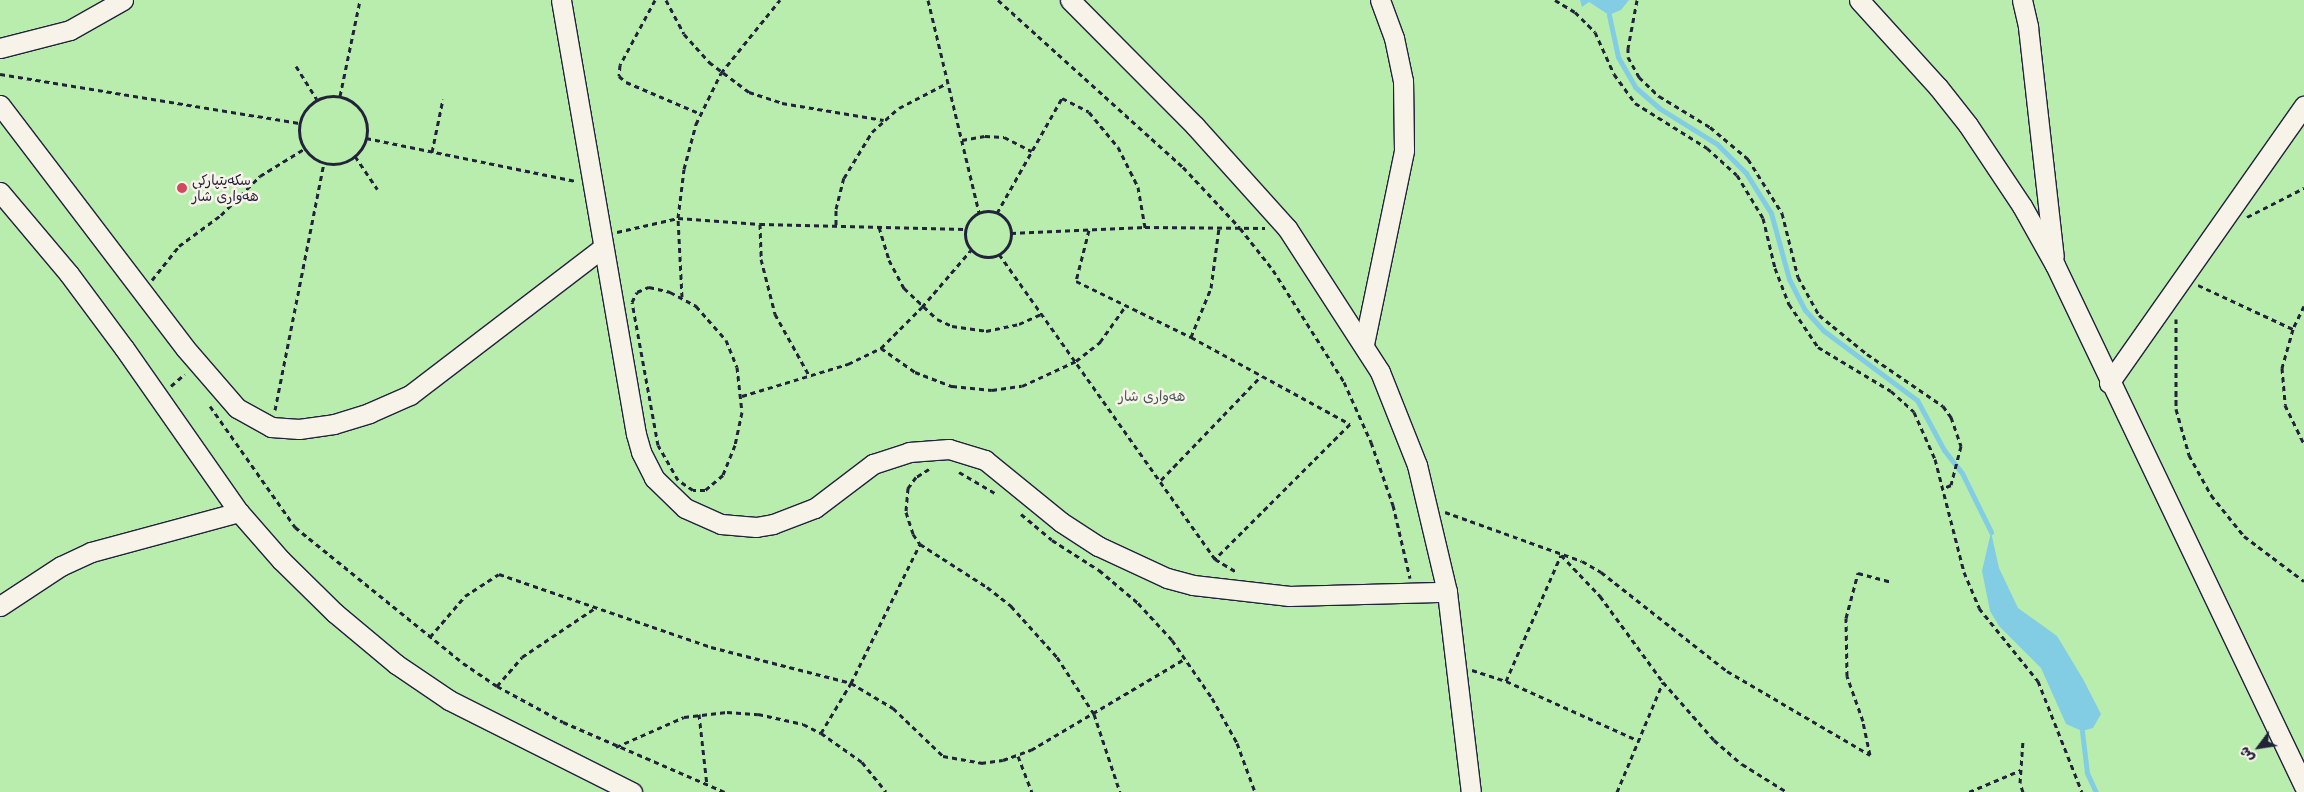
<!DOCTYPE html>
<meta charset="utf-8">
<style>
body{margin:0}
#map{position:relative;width:2304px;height:792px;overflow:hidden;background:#f7f3e8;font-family:Mali,"Playpen Sans Arabic",sans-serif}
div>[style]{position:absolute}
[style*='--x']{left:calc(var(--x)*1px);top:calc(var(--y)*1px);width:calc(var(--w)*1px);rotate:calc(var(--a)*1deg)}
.green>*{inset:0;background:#b9edae;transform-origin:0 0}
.water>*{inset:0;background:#83cde4}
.stream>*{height:5px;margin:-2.5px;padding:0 2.5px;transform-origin:2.5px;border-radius:2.5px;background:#83cde4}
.path>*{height:3px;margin-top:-1.5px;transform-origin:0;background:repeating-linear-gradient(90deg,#22223b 0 5px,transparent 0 9px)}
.path>.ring{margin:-1.5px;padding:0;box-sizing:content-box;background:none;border:3px solid #22223b;border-radius:50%}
.roads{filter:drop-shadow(1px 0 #22223b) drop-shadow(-1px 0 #22223b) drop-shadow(0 1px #22223b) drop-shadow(0 -1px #22223b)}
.minor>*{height:19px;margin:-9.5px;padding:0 9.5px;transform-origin:9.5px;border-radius:9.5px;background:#f7f3e8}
.dots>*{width:14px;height:14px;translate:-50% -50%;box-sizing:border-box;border:2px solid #f7f3e8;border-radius:50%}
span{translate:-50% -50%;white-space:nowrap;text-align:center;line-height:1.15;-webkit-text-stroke:5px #f7f3e8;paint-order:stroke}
.poi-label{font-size:14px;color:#22223b}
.left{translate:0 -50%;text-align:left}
.park-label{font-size:14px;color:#485558}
.north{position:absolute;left:2234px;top:722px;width:50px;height:50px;-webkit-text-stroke:4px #f7f3e8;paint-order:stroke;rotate:239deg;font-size:14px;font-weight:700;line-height:20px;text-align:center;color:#22223b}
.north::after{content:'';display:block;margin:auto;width:18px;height:22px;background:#22223b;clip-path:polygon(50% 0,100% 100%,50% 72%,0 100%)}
</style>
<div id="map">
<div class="green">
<div style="left:0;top:0;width:2304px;height:792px"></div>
</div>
<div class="water">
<div style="clip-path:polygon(1580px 0,1629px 0,1621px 10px,1609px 15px,1589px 2px,1582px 7px)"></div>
<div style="clip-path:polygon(1991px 532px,1999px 568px,2018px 608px,2057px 636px,2083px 679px,2101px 714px,2093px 728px,2082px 731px,2066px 724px,2041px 668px,1999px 626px,1990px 611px,1982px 571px)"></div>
</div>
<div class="stream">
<div style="--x:1609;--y:15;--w:43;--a:77.9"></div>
<div style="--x:1618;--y:57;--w:34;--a:60"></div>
<div style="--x:1635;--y:87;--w:32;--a:41"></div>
<div style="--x:1659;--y:108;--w:68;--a:31.8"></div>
<div style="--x:1717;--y:144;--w:41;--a:45"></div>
<div style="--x:1746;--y:173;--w:47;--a:58"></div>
<div style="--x:1771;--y:213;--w:68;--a:74.7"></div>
<div style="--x:1789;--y:279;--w:35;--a:63"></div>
<div style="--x:1805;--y:310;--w:28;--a:48"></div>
<div style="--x:1824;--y:331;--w:116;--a:36.6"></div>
<div style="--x:1917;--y:400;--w:57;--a:61.6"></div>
<div style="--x:1944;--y:450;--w:29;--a:52"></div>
<div style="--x:1962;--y:473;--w:66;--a:63.8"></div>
<div style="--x:2082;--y:731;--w:42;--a:83.2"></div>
<div style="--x:2087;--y:773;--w:21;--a:65"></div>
</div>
<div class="path">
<div style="--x:655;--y:0;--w:74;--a:118.3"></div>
<div style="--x:620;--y:65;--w:11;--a:95"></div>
<div style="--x:619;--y:76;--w:9;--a:41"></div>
<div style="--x:626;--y:82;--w:82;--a:23.1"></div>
<div style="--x:666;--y:0;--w:38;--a:62"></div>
<div style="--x:684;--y:34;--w:38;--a:48"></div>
<div style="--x:709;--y:62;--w:50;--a:36.9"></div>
<div style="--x:749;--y:92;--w:35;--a:18"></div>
<div style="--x:782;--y:103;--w:103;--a:9.5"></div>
<div style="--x:928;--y:0;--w:219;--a:76.5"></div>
<div style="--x:998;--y:0;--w:249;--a:42.1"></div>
<div style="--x:1183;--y:167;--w:83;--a:46.9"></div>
<div style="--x:1240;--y:228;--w:53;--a:51.8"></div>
<div style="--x:1273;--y:270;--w:133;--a:57.6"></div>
<div style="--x:1344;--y:382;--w:66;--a:65.8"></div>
<div style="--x:1371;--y:442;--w:67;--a:70.8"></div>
<div style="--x:1393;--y:505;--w:75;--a:76.9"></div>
<div style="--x:1555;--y:0;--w:23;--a:31"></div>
<div style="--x:1575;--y:12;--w:28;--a:45"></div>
<div style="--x:1595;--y:32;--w:46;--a:65.7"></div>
<div style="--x:1614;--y:74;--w:36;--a:54"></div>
<div style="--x:1635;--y:103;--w:85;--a:32"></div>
<div style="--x:1707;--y:148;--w:40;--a:42"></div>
<div style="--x:1737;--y:175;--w:50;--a:58.8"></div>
<div style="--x:1763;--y:218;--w:51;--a:76.5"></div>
<div style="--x:1775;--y:268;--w:39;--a:69"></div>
<div style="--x:1789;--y:304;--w:52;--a:56"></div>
<div style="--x:1818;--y:347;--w:85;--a:31.1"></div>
<div style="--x:1891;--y:391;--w:31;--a:42"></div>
<div style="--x:1914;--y:412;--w:51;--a:65.9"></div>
<div style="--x:1935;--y:459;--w:117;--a:75.6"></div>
<div style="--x:1964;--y:572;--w:39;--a:67"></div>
<div style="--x:1979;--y:608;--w:94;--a:51.1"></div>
<div style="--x:2038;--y:681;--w:119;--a:68.4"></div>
<div style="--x:1637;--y:0;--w:49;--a:100.6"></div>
<div style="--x:1628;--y:48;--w:9;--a:90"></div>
<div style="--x:1628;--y:57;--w:23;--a:61"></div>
<div style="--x:1639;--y:77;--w:28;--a:44"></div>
<div style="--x:1659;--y:96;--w:60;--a:31.3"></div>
<div style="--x:1710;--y:127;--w:50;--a:40.1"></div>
<div style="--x:1748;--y:159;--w:64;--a:57.8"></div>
<div style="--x:1782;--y:213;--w:66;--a:76"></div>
<div style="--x:1798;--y:277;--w:43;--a:61.1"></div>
<div style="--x:1819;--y:315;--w:62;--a:39.1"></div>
<div style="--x:1867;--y:354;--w:92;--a:34.4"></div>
<div style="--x:1943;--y:406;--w:14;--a:54"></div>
<div style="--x:1951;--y:417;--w:31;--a:71"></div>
<div style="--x:1961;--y:446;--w:40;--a:104.4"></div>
<div style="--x:1951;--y:485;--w:8;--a:157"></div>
<div style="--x:296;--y:66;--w:39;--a:58"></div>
<div style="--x:0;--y:74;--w:303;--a:9.3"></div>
<div class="ring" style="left:299px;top:96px;width:65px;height:65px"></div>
<div style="--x:340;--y:96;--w:98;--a:-78.2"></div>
<div style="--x:366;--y:138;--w:214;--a:11.6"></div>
<div style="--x:962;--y:140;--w:23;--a:-10"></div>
<div style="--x:985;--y:136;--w:19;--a:3"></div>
<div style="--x:1004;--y:137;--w:31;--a:27"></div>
<div style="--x:432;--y:152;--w:54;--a:-78.3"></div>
<div style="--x:355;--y:156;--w:40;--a:56"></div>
<div class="ring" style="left:965px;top:211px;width:43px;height:43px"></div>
<div style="--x:997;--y:213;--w:132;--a:-60.5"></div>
<div style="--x:1062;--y:98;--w:30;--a:27"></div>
<div style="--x:1089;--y:112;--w:45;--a:50.4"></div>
<div style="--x:1118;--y:147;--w:45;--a:63.4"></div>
<div style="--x:1138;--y:187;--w:41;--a:80.1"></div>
<div style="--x:2247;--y:217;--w:64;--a:-27"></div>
<div style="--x:760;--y:224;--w:35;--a:88"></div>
<div style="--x:761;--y:259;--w:57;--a:75.7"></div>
<div style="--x:775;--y:314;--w:72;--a:60.9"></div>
<div style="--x:836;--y:225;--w:16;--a:-90"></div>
<div style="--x:836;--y:209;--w:32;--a:-76"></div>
<div style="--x:844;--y:178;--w:54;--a:-58.7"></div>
<div style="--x:872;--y:132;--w:36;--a:-42"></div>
<div style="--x:899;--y:108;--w:54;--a:-27.5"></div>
<div style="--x:879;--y:227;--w:34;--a:73"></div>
<div style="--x:889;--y:260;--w:32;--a:62"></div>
<div style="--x:904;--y:288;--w:45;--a:43.2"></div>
<div style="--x:937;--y:319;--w:17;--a:25"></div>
<div style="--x:952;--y:326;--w:34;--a:8"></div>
<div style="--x:986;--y:331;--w:34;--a:-12"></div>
<div style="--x:1019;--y:324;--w:24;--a:-24"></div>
<div style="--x:1089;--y:230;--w:53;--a:104.3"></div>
<div style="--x:1076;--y:281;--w:128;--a:26"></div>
<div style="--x:1191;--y:337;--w:181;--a:28.7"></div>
<div style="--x:1350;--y:424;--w:191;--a:135"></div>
<div style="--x:617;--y:232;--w:63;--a:-12.9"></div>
<div style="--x:678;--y:218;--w:82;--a:4.2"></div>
<div style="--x:760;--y:224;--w:205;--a:1.4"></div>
<div style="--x:1011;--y:233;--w:134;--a:-2.6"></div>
<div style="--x:1145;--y:227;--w:120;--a:0.5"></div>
<div style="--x:999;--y:254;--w:374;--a:54.7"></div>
<div style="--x:1215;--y:559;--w:26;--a:31"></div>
<div style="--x:152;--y:280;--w:43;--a:-51.5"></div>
<div style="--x:179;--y:246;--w:52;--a:-36.4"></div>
<div style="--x:221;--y:215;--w:55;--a:-45"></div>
<div style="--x:260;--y:176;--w:52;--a:-31.5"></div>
<div style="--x:2198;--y:285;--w:105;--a:24.9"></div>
<div style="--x:649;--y:287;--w:22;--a:13"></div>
<div style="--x:670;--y:292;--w:30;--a:28"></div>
<div style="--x:696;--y:306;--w:45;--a:48.6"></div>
<div style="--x:726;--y:340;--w:29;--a:68"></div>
<div style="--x:737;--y:367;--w:45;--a:83.7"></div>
<div style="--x:742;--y:412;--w:34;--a:102"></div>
<div style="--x:735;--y:445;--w:32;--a:112"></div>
<div style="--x:723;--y:475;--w:23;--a:140"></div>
<div style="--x:705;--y:490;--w:12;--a:180"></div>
<div style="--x:693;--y:490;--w:18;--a:-146"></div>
<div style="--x:678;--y:480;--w:40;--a:-119.7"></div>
<div style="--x:658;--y:445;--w:145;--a:-100.3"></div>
<div style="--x:632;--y:302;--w:11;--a:-63"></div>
<div style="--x:637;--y:292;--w:13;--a:-23"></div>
<div style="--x:682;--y:297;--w:79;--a:-92.9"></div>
<div style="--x:678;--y:218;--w:49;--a:-83"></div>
<div style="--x:684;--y:169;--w:47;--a:-75.1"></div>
<div style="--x:696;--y:124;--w:57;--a:-63.9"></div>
<div style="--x:721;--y:73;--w:94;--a:-51.1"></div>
<div style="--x:2304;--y:306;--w:25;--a:116"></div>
<div style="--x:2293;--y:329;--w:41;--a:105.8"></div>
<div style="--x:2282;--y:368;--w:37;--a:85"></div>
<div style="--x:2285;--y:405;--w:43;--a:64"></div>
<div style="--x:2176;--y:319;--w:90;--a:90"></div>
<div style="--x:2176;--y:409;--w:48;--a:74.2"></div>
<div style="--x:2189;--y:455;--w:46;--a:61.2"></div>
<div style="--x:2211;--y:495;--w:53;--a:51.2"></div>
<div style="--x:2244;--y:536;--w:75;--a:36.9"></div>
<div style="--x:1191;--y:337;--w:53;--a:-67.8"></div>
<div style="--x:1211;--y:288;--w:61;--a:-82.4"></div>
<div style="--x:881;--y:348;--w:42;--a:35.2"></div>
<div style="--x:915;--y:372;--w:40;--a:21"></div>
<div style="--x:952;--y:386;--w:40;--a:5.7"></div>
<div style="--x:992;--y:390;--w:30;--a:-8"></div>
<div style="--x:1022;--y:386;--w:60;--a:-24.8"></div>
<div style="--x:1076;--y:361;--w:31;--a:-38"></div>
<div style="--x:1100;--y:342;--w:43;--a:-54.5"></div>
<div style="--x:171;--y:386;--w:18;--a:-41"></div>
<div style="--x:742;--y:396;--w:111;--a:-16.8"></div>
<div style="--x:848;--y:364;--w:37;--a:-26"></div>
<div style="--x:881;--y:348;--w:58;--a:-45"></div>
<div style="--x:922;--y:307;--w:75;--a:-49.3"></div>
<div style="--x:210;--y:406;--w:148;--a:54.9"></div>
<div style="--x:295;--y:527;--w:216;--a:39"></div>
<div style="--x:463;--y:663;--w:41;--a:34.1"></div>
<div style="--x:497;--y:686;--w:75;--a:28.6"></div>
<div style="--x:563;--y:722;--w:176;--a:23.4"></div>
<div style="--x:275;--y:410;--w:252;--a:-78.8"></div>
<div style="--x:929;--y:469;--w:15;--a:148"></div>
<div style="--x:916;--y:477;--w:14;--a:126"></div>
<div style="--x:908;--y:488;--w:24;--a:95"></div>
<div style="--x:906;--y:512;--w:23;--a:72"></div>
<div style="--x:913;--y:534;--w:12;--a:55"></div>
<div style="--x:920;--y:544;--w:80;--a:32.7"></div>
<div style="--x:987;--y:587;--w:31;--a:38"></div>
<div style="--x:1011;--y:606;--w:69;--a:48"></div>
<div style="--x:1057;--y:657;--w:68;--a:57"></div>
<div style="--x:1094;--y:714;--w:82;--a:71.6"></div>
<div style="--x:959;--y:472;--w:42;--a:30.3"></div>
<div style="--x:1161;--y:480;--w:143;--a:-46.1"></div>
<div style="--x:1445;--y:512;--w:145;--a:19.7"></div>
<div style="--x:1582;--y:561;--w:22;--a:30"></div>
<div style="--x:1601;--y:572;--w:160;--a:38.2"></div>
<div style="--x:1727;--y:671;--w:166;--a:30.4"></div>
<div style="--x:1870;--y:755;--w:35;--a:-102"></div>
<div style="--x:1863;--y:721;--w:48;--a:-109.6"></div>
<div style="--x:1847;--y:676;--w:58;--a:-91"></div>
<div style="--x:1846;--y:618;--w:47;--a:-75.1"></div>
<div style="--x:1858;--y:573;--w:35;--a:15"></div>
<div style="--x:1021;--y:514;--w:40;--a:40"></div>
<div style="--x:1052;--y:540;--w:56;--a:32.6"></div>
<div style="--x:1099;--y:570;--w:51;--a:40.2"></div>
<div style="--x:1138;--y:603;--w:50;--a:47.4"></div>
<div style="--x:1172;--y:640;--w:70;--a:55.4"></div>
<div style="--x:1212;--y:698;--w:51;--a:60.9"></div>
<div style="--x:1237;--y:743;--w:52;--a:69.8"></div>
<div style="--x:430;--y:637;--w:54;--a:-49.5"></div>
<div style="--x:465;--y:596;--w:40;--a:-32.9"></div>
<div style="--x:499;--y:574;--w:224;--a:19"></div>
<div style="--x:711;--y:647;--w:145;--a:14.4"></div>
<div style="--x:851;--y:683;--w:49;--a:30.8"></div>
<div style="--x:893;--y:708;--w:69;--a:43.8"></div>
<div style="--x:943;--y:756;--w:39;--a:10"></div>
<div style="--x:981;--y:763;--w:22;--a:-8"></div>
<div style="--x:1003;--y:760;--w:30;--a:-20"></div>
<div style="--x:1031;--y:750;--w:180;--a:-30.7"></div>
<div style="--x:1472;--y:670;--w:36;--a:18"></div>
<div style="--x:1506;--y:681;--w:144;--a:24.2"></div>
<div style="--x:1506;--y:681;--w:137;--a:-66.4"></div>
<div style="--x:1561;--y:555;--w:57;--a:46.4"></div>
<div style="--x:1600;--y:596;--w:107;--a:53.8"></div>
<div style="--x:1663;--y:682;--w:77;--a:48.7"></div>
<div style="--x:1714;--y:740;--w:37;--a:41"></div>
<div style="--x:1742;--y:764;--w:53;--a:31.9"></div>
<div style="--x:497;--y:686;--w:38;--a:-49"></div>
<div style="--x:522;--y:657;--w:88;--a:-33.9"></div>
<div style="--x:699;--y:714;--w:71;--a:83.6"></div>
<div style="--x:821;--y:733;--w:58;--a:-59"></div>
<div style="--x:851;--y:683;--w:155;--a:-63.6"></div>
<div style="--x:616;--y:747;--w:74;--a:-23.8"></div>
<div style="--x:684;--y:717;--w:43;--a:-6.6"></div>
<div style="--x:727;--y:712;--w:31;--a:4"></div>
<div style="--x:758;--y:714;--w:46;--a:12.5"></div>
<div style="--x:803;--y:724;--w:20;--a:27"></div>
<div style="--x:821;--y:733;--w:50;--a:35.3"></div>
<div style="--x:862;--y:762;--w:38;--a:51"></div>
<div style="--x:1018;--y:756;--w:39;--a:69"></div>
<div style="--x:1617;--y:792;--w:119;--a:-67.3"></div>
<div style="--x:1969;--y:792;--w:56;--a:-22.9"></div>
<div style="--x:2023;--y:792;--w:9;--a:-108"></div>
<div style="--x:2020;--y:783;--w:43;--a:-86"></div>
</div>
<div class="roads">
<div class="minor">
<div style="--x:561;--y:0;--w:440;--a:80.2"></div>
<div style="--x:636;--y:434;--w:19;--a:74"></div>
<div style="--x:641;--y:452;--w:29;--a:63"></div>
<div style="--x:654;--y:478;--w:43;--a:44.1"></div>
<div style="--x:685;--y:508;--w:39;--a:24"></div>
<div style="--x:721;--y:524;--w:35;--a:5"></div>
<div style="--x:756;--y:527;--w:17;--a:-10"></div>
<div style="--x:773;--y:524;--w:45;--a:-20.9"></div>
<div style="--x:815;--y:508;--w:73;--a:-37.2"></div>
<div style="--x:873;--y:464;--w:38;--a:-18"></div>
<div style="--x:909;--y:452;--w:40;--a:-4.3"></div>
<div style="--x:949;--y:449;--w:38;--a:17"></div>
<div style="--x:985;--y:460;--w:98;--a:39.2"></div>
<div style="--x:1061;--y:522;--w:44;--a:33"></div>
<div style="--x:1098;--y:546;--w:76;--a:24.9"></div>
<div style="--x:1167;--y:578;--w:27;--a:15"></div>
<div style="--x:1193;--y:585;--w:97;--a:6.5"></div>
<div style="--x:1289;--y:596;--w:158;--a:-1.5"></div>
<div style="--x:1070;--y:0;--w:177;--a:45.2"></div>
<div style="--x:1195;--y:126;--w:137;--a:48"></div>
<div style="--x:1287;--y:228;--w:171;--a:57.1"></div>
<div style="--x:1380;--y:372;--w:100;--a:68.3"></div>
<div style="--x:1417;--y:465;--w:130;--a:76.7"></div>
<div style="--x:1447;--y:592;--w:201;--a:83.2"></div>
<div style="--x:1859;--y:0;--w:118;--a:47.8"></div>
<div style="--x:1938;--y:87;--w:48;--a:51.7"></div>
<div style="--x:1968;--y:125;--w:97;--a:56.3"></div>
<div style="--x:2022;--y:206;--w:68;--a:60.8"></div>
<div style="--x:2055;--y:265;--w:577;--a:64.46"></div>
<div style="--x:2022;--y:0;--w:28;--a:77"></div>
<div style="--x:2028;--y:27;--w:231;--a:83.6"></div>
<div style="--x:0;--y:48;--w:72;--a:-14.4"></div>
<div style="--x:70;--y:30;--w:61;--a:-29.5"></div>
<div style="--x:0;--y:105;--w:305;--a:52.7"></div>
<div style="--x:185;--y:348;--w:79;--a:49.1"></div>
<div style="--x:237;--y:408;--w:39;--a:29"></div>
<div style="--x:271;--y:427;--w:28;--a:4"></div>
<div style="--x:299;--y:429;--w:35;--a:-8"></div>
<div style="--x:334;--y:424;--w:37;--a:-17"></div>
<div style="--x:369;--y:413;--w:45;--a:-23.7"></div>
<div style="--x:410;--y:395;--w:242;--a:-37.4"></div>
<div style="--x:0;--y:192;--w:107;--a:49.9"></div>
<div style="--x:69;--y:274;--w:92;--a:53.4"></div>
<div style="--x:124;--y:348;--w:200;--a:55"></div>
<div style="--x:239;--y:512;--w:64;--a:48.8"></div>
<div style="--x:281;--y:560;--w:76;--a:44.5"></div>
<div style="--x:335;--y:613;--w:80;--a:39.9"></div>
<div style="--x:396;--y:664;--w:64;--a:34.2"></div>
<div style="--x:449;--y:700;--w:205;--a:26.7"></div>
<div style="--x:1364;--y:344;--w:198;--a:-78.3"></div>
<div style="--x:1404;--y:150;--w:69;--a:-90.8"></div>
<div style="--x:1403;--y:81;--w:44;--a:-101.8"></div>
<div style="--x:1394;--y:38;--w:40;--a:-110.2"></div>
<div style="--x:2109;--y:383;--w:339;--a:-54.9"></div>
<div style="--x:0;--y:606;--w:73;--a:-33.3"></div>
<div style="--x:61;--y:566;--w:33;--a:-25"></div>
<div style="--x:91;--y:552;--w:153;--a:-15.1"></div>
</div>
</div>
<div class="dots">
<div style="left:182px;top:188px;background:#d1495b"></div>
</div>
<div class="poi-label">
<span class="left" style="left:192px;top:188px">سکەیتپارکی<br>هەواری شار</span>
</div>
<div class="park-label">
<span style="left:1152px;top:396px">هەواری شار</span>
</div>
<div class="north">ش</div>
</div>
